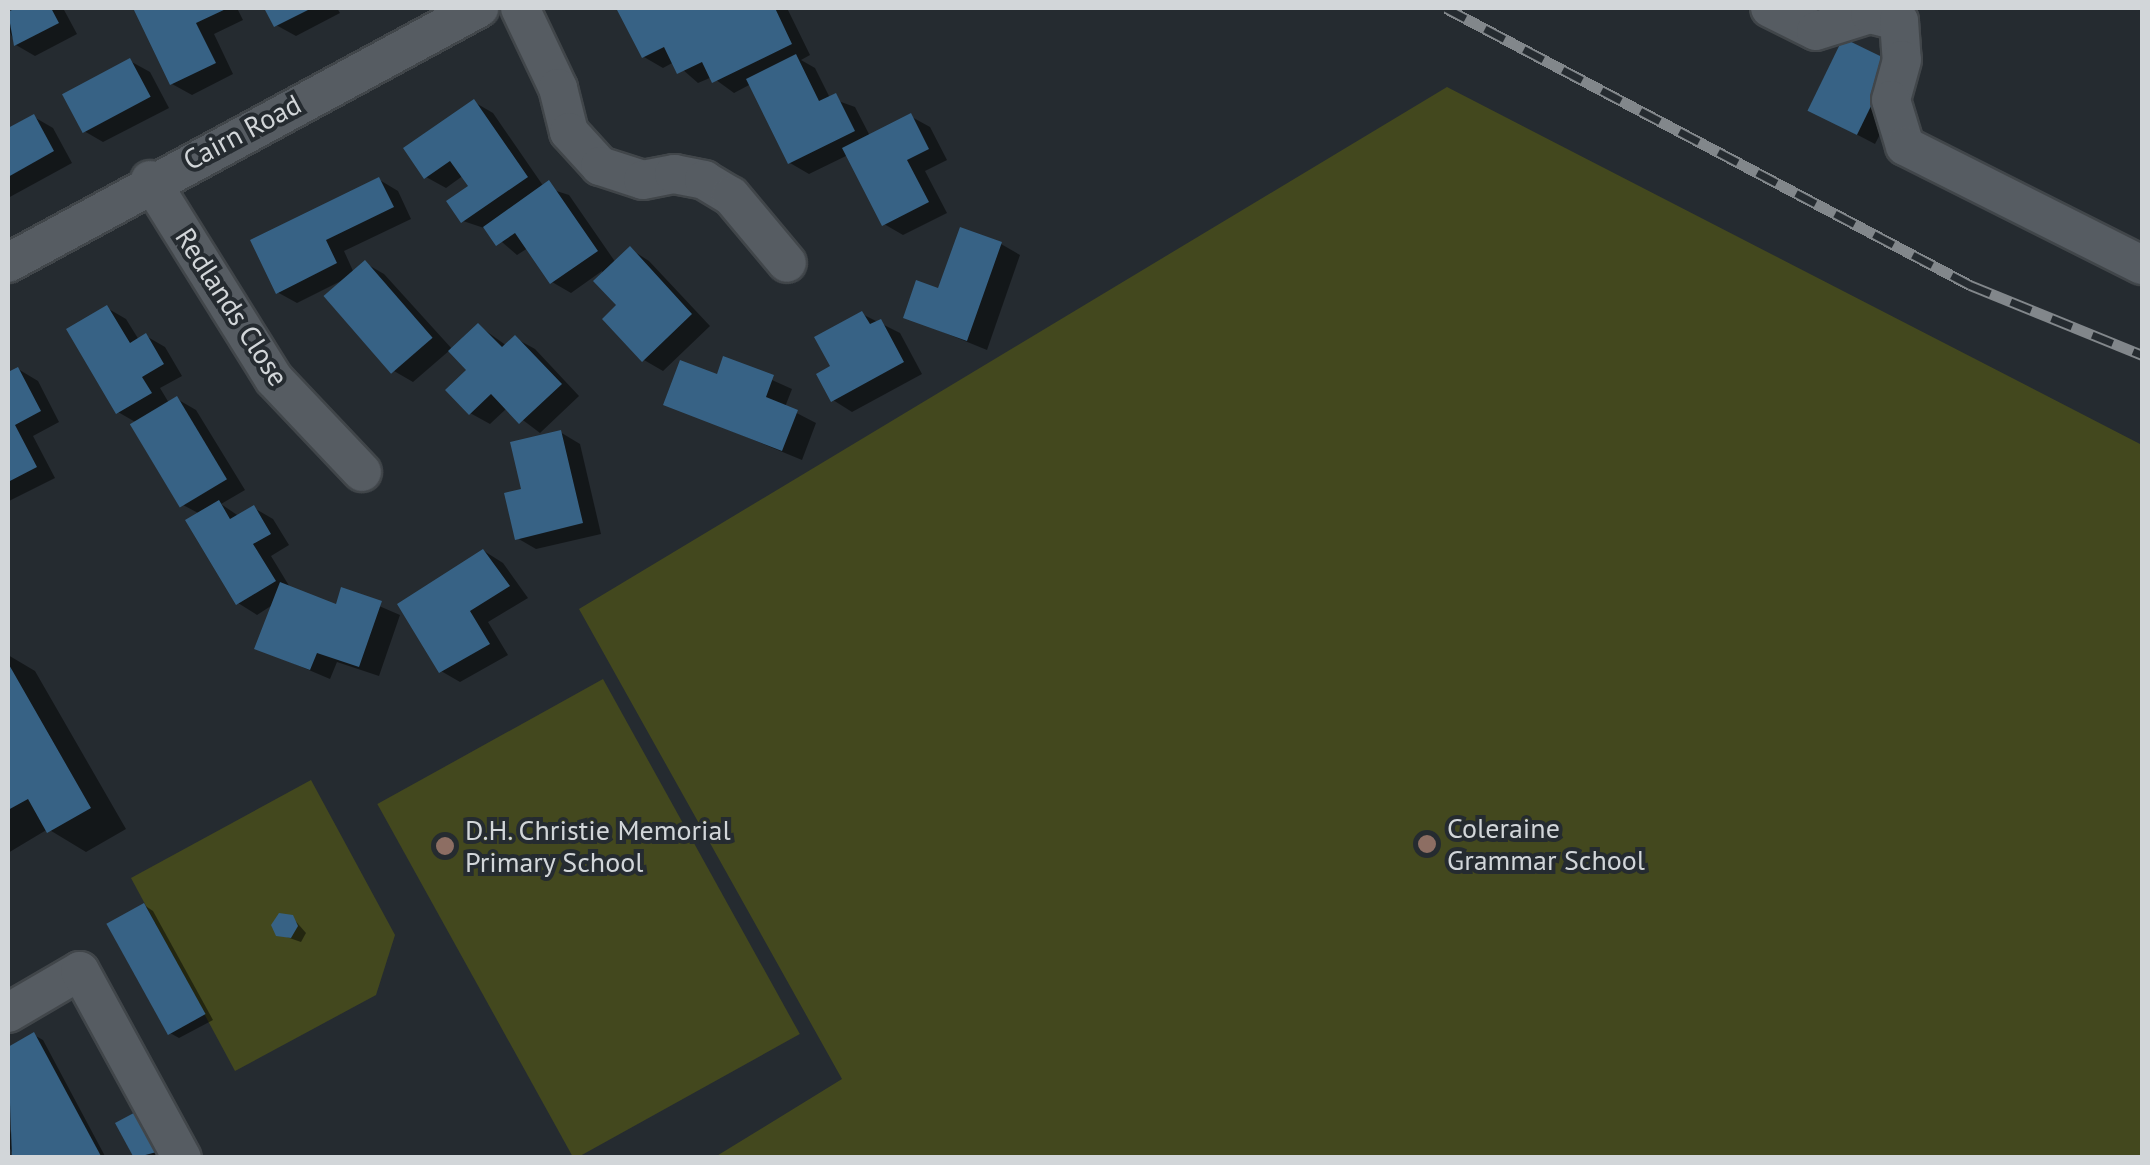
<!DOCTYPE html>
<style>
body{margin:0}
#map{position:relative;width:2150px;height:1165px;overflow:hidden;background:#252b30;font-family:"PT Sans",sans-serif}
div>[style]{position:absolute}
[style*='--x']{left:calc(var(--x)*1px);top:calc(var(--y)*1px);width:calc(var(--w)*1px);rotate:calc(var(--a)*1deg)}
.green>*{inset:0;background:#43481e;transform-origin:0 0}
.shadow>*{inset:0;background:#0007}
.building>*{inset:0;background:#376285;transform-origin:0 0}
.roads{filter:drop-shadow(2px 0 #41464a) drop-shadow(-2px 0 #41464a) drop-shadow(0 2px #41464a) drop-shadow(0 -2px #41464a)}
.minor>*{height:38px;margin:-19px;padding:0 19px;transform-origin:19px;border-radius:19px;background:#565c62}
.rail>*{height:11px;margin-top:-5.5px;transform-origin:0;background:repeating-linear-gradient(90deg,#252b30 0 22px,#82878b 0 44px);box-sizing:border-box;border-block:2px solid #82878b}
.dots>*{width:28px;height:28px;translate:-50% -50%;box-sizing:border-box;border:5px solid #252b30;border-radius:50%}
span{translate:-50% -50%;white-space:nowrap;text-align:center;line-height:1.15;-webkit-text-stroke:8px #252b30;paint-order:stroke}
.street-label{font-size:28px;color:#d2d6d9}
.poi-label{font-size:28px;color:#d2d6d9}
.left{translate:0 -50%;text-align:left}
.frame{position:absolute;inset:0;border:10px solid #d2d6d9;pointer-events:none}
</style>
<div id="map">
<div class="green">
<div style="clip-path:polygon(1447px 87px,2142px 445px,2142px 1157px,715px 1157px,842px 1079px,579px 609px)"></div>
<div style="left:603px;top:679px;width:406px;height:258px;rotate:61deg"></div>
<div style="clip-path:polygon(311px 780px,395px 935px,376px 995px,235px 1071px,131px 878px)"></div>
</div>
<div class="shadow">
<div style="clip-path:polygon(21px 8px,63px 8px,77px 34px,35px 56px,16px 45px,8px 28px,8px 15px)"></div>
<div style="clip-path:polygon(237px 8px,243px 20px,214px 34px,233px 74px,192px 95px,172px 84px,137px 9px)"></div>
<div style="clip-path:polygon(267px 8px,337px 8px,340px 13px,296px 36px,276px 25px)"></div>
<div style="clip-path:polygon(619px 8px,787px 8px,810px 55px,801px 60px,815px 68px,830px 98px,855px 107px,870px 136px,910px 116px,930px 127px,947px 160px,925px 171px,947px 213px,903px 235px,884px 224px,848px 155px,809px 174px,790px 163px,751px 84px,734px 93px,712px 77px,698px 83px,674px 62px,663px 68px,644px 57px)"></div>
<div style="clip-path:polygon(130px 61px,150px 72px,169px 108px,103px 142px,84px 131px)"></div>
<div style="clip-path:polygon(1910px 76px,1875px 144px,1829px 120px)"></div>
<div style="clip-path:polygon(474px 102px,493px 113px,544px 187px,569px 195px,616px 263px,630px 249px,649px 261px,710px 326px,663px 371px,644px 360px,602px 271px,571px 293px,552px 282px,528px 248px,517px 255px,487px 229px,463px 221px,471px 186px,464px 175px,446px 188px,426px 177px)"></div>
<div style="clip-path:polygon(34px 117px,53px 128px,72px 163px,8px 198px,8px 131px)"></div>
<div style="clip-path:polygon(378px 179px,398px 191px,411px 219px,344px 251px,354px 273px,365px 263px,384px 274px,453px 350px,479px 326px,507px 346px,515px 338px,535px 349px,579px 396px,540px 433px,507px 408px,490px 424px,470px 413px,469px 370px,450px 350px,413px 382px,394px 371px,343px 280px,297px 303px,277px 292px)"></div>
<div style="clip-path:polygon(1001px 244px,1020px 255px,987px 350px,906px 317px)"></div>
<div style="clip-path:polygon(107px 308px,126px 319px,139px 340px,146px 336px,165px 347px,182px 376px,160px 388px,169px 403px,177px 399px,196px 410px,245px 490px,221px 504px,240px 517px,254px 508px,273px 519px,289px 545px,271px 556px,291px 589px,337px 607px,342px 590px,400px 615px,379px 676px,337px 662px,330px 679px,257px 648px,274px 604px,257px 615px,238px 603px,200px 514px,183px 505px,137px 423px,118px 412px)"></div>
<div style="clip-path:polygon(862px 314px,900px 333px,922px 374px,852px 412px,833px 400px,834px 368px)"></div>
<div style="clip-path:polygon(725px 359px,792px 389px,785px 407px,816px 423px,802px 460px,666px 404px,718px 377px)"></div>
<div style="clip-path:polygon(18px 369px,38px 381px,59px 422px,33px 436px,55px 478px,9px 501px,8px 375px)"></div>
<div style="clip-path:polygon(560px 432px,580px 444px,601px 534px,536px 549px,517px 538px,524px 491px)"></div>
<div style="clip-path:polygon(484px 551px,503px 563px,528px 598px,488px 622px,508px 655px,460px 682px,441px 671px)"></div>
<div style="clip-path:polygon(8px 655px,35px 671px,126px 829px,86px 852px,48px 829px,8px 853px)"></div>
<div style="clip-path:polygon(144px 905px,153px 911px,213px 1020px,179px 1038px,170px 1033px)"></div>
<div style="clip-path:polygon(292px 917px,306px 933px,301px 942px,278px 934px)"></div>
<div style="clip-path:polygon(34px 1035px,43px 1040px,106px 1158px,15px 1158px,8px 1145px,13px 1119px,8px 1049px)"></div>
<div style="clip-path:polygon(118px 1124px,169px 1158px,137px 1158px)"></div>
</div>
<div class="building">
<div style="clip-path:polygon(16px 8px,51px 8px,59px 23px,14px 46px,8px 12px)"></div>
<div style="clip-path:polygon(133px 8px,228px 8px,196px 23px,216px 63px,170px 85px)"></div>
<div style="clip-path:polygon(264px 8px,312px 8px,274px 27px)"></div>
<div style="clip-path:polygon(616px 8px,775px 8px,792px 44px,712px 83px,702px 62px,677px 74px,664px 47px,642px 58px)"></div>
<div style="left:1843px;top:38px;width:55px;height:81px;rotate:26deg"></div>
<div style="clip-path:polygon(796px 54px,819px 101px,836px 93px,855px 131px,788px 164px,746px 79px)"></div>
<div style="left:130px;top:58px;width:44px;height:77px;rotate:62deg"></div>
<div style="clip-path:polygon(474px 99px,528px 177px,461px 223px,446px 201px,468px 186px,450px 161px,424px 179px,403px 148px)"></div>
<div style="clip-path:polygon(911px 113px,929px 149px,907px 160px,929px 202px,882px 226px,842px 148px)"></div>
<div style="clip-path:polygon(34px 114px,54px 151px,8px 177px,8px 128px)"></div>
<div style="clip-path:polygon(379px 177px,394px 207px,326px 240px,337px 263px,276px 294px,250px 240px)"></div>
<div style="clip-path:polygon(549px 180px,598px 251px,550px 284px,515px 233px,496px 246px,483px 227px)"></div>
<div style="clip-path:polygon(960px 227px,1002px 242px,967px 341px,903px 318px,916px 280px,938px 288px)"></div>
<div style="clip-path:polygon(630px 246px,692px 314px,642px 362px,602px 319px,616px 305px,593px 281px)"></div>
<div style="left:365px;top:260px;width:103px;height:55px;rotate:49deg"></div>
<div style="clip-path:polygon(107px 305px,130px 343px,146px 333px,164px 364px,142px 377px,152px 393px,116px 414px,66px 329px)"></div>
<div style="clip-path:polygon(862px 311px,870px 324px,881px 319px,904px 362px,831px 402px,816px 374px,830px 366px,814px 337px)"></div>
<div style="clip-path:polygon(478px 323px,502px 347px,515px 335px,562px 384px,519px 424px,491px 394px,469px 415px,445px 390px,466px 370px,448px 351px)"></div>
<div style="clip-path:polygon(723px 356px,774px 375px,766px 397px,798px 410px,782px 451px,663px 405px,680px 360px,717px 374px)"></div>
<div style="clip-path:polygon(18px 367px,41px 411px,15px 425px,37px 467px,8px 482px,8px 372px)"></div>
<div style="left:177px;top:396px;width:97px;height:55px;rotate:59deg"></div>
<div style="clip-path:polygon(561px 430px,583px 523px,515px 540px,504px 493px,521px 489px,510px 442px)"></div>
<div style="clip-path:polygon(219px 500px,230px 519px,254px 505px,271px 534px,253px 544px,276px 581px,236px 605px,185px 520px)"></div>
<div style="clip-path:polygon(483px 549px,510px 586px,470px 611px,490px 644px,439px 673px,397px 604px)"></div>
<div style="clip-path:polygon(280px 582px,336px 604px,341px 587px,382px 601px,359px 667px,317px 653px,310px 670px,254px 649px)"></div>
<div style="clip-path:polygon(8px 663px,91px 808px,47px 833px,28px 799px,8px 810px)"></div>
<div style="left:144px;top:903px;width:127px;height:43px;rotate:61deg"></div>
<div style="clip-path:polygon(279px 913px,293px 915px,298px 926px,291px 938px,276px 936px,271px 925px)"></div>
<div style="clip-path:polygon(34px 1032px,102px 1158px,12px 1158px,8px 1047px)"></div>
<div style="clip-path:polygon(145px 1107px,168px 1149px,134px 1158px,115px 1123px)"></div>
</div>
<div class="roads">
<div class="minor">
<div style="--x:520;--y:8;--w:89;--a:64.6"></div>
<div style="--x:558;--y:88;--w:45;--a:76"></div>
<div style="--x:569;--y:132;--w:46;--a:47.6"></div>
<div style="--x:600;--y:166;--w:45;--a:18"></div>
<div style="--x:643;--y:180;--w:32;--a:-11"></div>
<div style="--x:674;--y:174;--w:31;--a:11"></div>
<div style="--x:704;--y:180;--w:31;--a:31"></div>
<div style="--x:731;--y:196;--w:87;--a:50.1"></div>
<div style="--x:1770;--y:8;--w:51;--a:26.6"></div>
<div style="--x:1816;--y:31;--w:57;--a:-17.5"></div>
<div style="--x:1870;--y:14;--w:30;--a:14"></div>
<div style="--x:1899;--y:21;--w:39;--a:86"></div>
<div style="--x:1902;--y:60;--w:41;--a:105.4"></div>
<div style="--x:1891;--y:100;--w:48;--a:73.1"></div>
<div style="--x:1905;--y:146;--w:265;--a:26.7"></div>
<div style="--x:150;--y:180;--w:234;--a:58.1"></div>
<div style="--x:274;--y:379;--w:128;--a:46.6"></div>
<div style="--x:8;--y:263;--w:536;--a:-28.43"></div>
<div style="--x:8;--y:1013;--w:83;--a:-30.3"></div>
<div style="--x:80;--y:971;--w:213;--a:61.4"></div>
</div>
</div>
<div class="rail">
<div style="--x:1446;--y:8;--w:593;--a:27.86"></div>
<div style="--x:1970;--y:285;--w:186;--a:22.1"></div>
</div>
<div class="dots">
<div style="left:1427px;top:844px;background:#8d6e63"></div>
<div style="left:445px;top:846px;background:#8d6e63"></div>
</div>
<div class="street-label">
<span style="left:242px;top:132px;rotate:-28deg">Cairn Road</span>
<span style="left:232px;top:307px;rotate:57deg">Redlands Close</span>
</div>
<div class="poi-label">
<span class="left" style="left:1447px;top:844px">Coleraine<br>Grammar School</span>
<span class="left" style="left:465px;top:846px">D.H. Christie Memorial<br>Primary School</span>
</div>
<div class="frame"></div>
</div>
